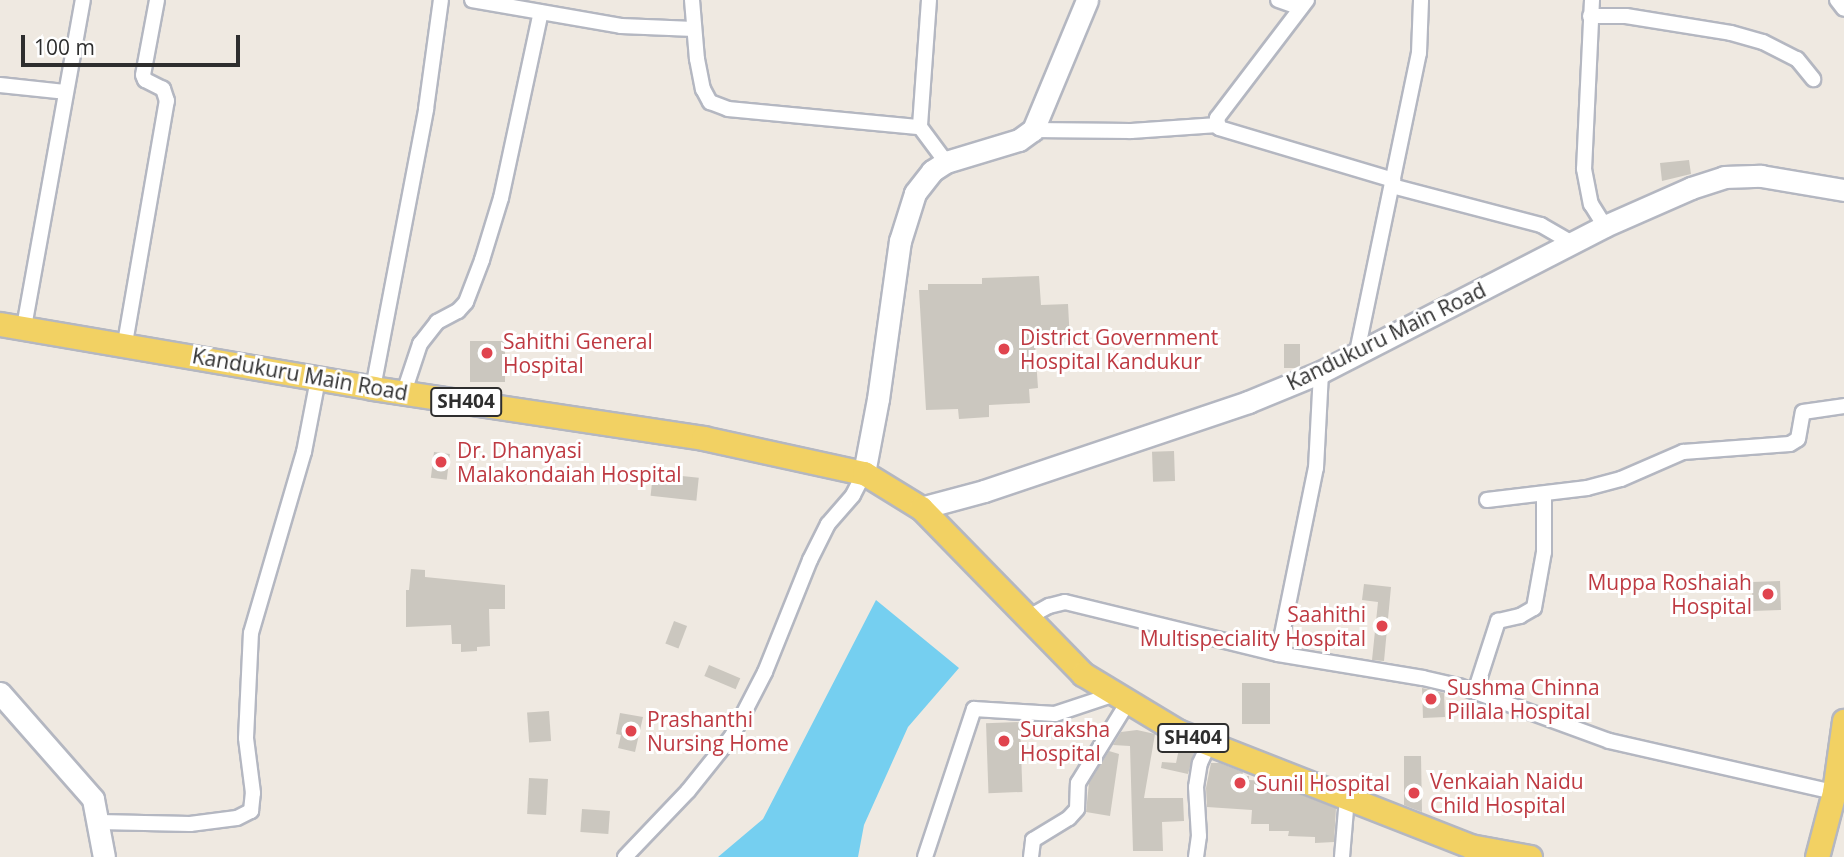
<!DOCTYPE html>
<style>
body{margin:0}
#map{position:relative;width:1844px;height:857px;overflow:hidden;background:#efe9e1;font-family:"Open Sans",sans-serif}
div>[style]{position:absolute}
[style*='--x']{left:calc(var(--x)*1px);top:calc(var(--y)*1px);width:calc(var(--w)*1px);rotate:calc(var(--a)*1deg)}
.water>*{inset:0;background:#75cff0}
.building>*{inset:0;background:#cbc7bf;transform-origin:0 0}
.roads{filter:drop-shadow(2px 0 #b4b7c1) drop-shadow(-2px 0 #b4b7c1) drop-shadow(0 2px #b4b7c1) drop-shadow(0 -2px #b4b7c1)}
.street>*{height:14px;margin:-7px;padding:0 7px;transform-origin:7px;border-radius:7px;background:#fff}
.secondary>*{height:21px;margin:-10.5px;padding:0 10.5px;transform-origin:10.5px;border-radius:10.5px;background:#fff}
.primary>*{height:23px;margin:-11.5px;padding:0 11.5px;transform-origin:11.5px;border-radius:11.5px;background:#f2d163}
.dots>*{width:19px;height:19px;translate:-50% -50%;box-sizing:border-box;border:4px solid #fff;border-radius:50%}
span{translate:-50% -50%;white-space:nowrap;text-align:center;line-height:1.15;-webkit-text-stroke:6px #fff;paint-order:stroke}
.shield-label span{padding:2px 5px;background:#fff;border:2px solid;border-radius:5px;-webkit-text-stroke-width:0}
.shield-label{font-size:19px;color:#2e2e2e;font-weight:700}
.street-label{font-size:21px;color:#2e2e2e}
.health-label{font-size:21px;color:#be3a42}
.left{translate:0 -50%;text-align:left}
.right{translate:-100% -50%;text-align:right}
.scale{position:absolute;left:21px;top:35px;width:219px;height:32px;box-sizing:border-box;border:4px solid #2e2e2e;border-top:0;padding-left:9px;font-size:21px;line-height:24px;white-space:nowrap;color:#2e2e2e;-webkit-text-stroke:5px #fff;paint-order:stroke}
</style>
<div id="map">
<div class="water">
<div style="clip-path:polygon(876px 600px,959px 668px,908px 727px,864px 825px,858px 857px,718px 857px,763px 819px)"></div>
</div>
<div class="building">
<div style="clip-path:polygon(1689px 160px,1691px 174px,1662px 181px,1660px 163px)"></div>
<div style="clip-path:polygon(1039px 276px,1041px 305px,1068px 304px,1070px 342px,1035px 344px,1038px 388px,1029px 389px,1030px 403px,989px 405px,989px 417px,959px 419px,958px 409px,926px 410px,919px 290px,928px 290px,928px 284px,982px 284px,982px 278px)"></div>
<div style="left:470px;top:341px;width:35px;height:41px"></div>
<div style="left:1284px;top:344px;width:16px;height:24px"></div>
<div style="left:1174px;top:451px;width:30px;height:22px;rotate:88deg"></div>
<div style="left:434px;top:452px;width:16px;height:26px;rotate:7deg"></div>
<div style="left:653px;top:473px;width:46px;height:23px;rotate:6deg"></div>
<div style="clip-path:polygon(411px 569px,425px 570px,425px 577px,505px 585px,505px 609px,489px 609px,490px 646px,477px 647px,477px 651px,461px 652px,461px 644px,452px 644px,451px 625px,406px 627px,406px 590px,409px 590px)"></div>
<div style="left:1780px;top:581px;width:29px;height:28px;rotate:88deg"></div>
<div style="clip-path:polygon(1364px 584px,1391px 587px,1384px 661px,1372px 660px,1378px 602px,1362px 600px)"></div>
<div style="left:674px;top:621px;width:14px;height:24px;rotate:21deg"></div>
<div style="left:709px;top:665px;width:34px;height:12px;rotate:23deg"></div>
<div style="left:1242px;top:683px;width:28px;height:41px"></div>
<div style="clip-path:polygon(1422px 688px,1444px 693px,1445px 717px,1423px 718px)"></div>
<div style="left:549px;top:711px;width:30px;height:22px;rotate:86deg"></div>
<div style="clip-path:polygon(620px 713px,643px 717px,635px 752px,618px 748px,621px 735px,616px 734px)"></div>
<div style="left:1020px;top:722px;width:70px;height:34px;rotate:88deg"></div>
<div style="clip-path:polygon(1137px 730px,1155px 734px,1144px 798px,1183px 798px,1184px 821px,1162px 822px,1163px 851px,1133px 851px,1130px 746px,1113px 745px,1121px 732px)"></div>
<div style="clip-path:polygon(1179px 749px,1194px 753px,1188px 774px,1161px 768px,1162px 762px,1176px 763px)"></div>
<div style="clip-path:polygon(1109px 751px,1119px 754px,1110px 816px,1086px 812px,1089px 783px)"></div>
<div style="clip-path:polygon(1404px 756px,1421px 756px,1422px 812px,1404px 805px)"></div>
<div style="clip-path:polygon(1211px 763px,1220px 763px,1243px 772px,1242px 776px,1249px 776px,1249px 780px,1265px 781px,1267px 786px,1278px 786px,1286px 789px,1286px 792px,1294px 792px,1336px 808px,1334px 842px,1315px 843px,1315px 837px,1288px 836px,1289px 831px,1269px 831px,1269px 824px,1251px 824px,1252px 810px,1207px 807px,1206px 788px)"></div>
<div style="left:529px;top:778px;width:19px;height:36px;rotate:3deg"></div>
<div style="left:582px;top:809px;width:28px;height:23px;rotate:4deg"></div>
</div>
<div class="roads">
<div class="street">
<div style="--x:472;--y:0;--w:151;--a:9.9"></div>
<div style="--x:621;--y:26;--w:73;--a:2.4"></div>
<div style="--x:692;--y:0;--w:59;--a:85.2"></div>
<div style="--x:697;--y:59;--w:31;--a:79"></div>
<div style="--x:703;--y:89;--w:15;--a:62"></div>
<div style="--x:710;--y:102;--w:19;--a:21"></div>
<div style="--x:728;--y:109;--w:193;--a:5.4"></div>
<div style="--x:929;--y:0;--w:127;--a:94.1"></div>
<div style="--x:920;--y:127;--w:44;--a:53.4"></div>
<div style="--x:1278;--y:0;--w:24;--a:19"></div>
<div style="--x:1307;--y:0;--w:148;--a:127.3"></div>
<div style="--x:1217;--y:118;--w:10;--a:79"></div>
<div style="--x:1219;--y:128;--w:182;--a:16.6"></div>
<div style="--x:1592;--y:0;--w:169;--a:92.7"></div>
<div style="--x:1584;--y:169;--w:36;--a:79"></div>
<div style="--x:1591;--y:204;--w:26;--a:58"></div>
<div style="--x:1837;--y:0;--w:11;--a:52"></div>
<div style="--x:1590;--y:16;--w:36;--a:0"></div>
<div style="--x:1626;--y:16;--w:106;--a:9.2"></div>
<div style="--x:1731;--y:33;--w:33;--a:16"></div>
<div style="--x:1763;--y:42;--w:38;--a:27"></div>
<div style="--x:1797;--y:59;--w:26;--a:51"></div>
<div style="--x:0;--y:85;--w:65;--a:6.1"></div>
<div style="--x:1033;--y:130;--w:98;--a:0.6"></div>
<div style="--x:1131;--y:131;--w:87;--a:-3.9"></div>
<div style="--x:1392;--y:186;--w:154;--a:14.7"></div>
<div style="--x:1541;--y:225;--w:36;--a:30"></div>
<div style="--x:24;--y:327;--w:332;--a:-79.8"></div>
<div style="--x:125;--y:343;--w:246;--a:-80.2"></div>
<div style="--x:167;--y:101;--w:13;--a:-108"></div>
<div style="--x:163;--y:89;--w:20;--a:-153"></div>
<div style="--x:145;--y:80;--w:5;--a:-112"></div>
<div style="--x:143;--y:75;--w:76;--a:-79.4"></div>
<div style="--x:1357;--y:352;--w:305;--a:-78.3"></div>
<div style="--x:1419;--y:53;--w:53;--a:-87.8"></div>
<div style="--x:373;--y:388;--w:284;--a:-79.2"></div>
<div style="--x:426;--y:109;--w:110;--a:-82.2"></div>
<div style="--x:404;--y:392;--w:51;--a:-71.6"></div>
<div style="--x:420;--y:344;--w:28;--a:-52"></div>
<div style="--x:437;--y:322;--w:24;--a:-28"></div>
<div style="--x:458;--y:311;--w:12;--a:-48"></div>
<div style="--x:466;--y:302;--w:45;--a:-69.1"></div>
<div style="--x:482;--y:260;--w:65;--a:-73"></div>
<div style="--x:501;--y:198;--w:190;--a:-77.9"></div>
<div style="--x:1487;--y:500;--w:101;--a:-6.8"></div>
<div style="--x:1587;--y:488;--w:35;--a:-15"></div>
<div style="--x:1621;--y:479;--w:68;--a:-23.5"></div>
<div style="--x:1683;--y:452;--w:107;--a:-4.3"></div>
<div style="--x:1790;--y:444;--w:9;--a:-32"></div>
<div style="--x:1798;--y:439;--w:27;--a:-80"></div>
<div style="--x:1803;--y:412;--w:41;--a:-8.3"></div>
<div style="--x:1027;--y:618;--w:25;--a:-29"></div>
<div style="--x:1049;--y:606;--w:16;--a:-14"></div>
<div style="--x:1065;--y:602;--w:219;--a:13.7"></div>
<div style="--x:1278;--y:654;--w:147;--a:9.4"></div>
<div style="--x:1423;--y:678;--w:37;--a:13"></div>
<div style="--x:1459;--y:686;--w:160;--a:20.1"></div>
<div style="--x:1609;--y:741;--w:231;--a:12.8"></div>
<div style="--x:1278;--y:654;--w:190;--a:-78.5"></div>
<div style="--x:1316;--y:468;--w:96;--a:-87"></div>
<div style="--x:1475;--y:692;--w:75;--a:-72.1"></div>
<div style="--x:1498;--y:621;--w:23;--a:-13"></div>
<div style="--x:1520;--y:616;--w:16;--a:-30"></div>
<div style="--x:1534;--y:608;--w:57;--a:-79.9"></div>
<div style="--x:1544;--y:552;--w:58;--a:-90"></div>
<div style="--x:99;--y:822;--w:91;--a:1.3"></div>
<div style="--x:190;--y:824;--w:47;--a:-7.3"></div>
<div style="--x:237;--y:818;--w:16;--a:-27"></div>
<div style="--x:251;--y:811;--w:18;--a:-84"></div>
<div style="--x:253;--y:793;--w:55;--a:-97.3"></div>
<div style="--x:246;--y:738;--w:105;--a:-87.3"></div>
<div style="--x:251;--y:633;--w:189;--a:-73.7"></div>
<div style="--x:304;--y:452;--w:74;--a:-79.1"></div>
<div style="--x:625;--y:857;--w:91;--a:-46.3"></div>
<div style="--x:688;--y:791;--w:70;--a:-51.3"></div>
<div style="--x:732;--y:736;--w:72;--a:-62.7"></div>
<div style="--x:765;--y:672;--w:121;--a:-68.1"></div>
<div style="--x:810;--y:560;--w:40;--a:-63.4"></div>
<div style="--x:828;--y:524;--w:38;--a:-49"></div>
<div style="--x:853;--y:495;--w:25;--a:-63"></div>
<div style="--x:925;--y:857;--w:156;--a:-71.7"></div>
<div style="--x:974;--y:709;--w:81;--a:3.5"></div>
<div style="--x:1055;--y:714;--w:63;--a:-18.4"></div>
<div style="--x:1031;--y:857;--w:17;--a:-83"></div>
<div style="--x:1033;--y:840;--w:42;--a:-31.4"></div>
<div style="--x:1069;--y:818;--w:12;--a:-48"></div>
<div style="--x:1077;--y:809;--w:26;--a:-88"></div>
<div style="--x:1078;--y:783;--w:95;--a:-58.3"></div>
<div style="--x:1196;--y:857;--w:21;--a:-82"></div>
<div style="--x:1199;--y:836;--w:49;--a:-93.5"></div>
<div style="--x:1196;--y:787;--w:24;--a:-81"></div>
<div style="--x:1200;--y:763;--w:21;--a:-65"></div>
<div style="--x:1342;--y:857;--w:59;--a:-85.2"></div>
</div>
<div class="secondary">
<div style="--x:864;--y:473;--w:75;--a:-79.3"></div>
<div style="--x:878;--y:399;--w:160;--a:-82.1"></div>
<div style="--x:900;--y:241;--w:50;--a:-72.6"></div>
<div style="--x:915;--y:193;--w:28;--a:-52"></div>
<div style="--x:932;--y:171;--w:17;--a:-33"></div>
<div style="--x:946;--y:162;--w:76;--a:-16.8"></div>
<div style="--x:1019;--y:140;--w:17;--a:-36"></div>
<div style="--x:1033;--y:130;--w:141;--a:-67.4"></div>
<div style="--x:921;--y:508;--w:65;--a:-15.1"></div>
<div style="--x:984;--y:491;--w:279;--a:-18.6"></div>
<div style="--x:1248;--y:402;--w:79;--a:-22.3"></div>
<div style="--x:1321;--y:372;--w:319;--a:-27.2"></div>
<div style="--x:1605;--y:226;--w:94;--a:-23.8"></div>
<div style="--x:1691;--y:188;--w:35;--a:-18"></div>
<div style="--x:1724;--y:177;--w:37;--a:-2"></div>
<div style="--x:1761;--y:176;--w:84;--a:9.6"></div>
<div style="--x:0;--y:693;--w:141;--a:48.7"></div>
<div style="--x:93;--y:799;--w:59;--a:79.3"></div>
</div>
<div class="primary">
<div style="--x:0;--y:324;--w:378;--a:9.7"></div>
<div style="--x:373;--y:388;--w:334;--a:8.6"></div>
<div style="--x:703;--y:438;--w:165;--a:12.3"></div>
<div style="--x:864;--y:473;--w:67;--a:31.6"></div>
<div style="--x:921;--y:508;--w:232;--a:45.7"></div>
<div style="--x:1083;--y:674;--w:110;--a:31.2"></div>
<div style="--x:1177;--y:731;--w:315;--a:21.4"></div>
<div style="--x:1470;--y:846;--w:61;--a:10.4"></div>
<div style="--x:1817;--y:857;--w:67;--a:-75.3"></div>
<div style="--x:1834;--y:792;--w:72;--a:-82"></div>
</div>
</div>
<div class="dots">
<div style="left:1004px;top:349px;background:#e0444e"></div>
<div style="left:487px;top:353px;background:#e0444e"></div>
<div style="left:441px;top:462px;background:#e0444e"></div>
<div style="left:1768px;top:594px;background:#e0444e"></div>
<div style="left:1382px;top:626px;background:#e0444e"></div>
<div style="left:1431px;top:699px;background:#e0444e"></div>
<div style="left:631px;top:731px;background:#e0444e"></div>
<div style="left:1004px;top:741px;background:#e0444e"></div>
<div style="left:1240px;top:783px;background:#e0444e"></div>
<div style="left:1414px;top:793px;background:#e0444e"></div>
</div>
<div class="shield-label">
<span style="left:466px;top:402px">SH404</span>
<span style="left:1193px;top:738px">SH404</span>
</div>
<div class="street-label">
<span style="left:1386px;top:336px;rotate:-26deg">Kandukuru Main Road</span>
<span style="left:300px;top:374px;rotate:10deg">Kandukuru Main Road</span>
</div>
<div class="health-label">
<span class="left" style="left:1020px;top:349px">District Government<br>Hospital Kandukur</span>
<span class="left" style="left:503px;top:353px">Sahithi General<br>Hospital</span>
<span class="left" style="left:457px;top:462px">Dr. Dhanyasi<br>Malakondaiah Hospital</span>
<span class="right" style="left:1752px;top:594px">Muppa Roshaiah<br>Hospital</span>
<span class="right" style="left:1366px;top:626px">Saahithi<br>Multispeciality Hospital</span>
<span class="left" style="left:1447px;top:699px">Sushma Chinna<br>Pillala Hospital</span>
<span class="left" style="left:647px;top:731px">Prashanthi<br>Nursing Home</span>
<span class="left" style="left:1020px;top:741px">Suraksha<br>Hospital</span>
<span class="left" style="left:1430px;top:793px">Venkaiah Naidu<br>Child Hospital</span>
<span class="left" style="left:1256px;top:783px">Sunil Hospital</span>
</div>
<div class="scale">100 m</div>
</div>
